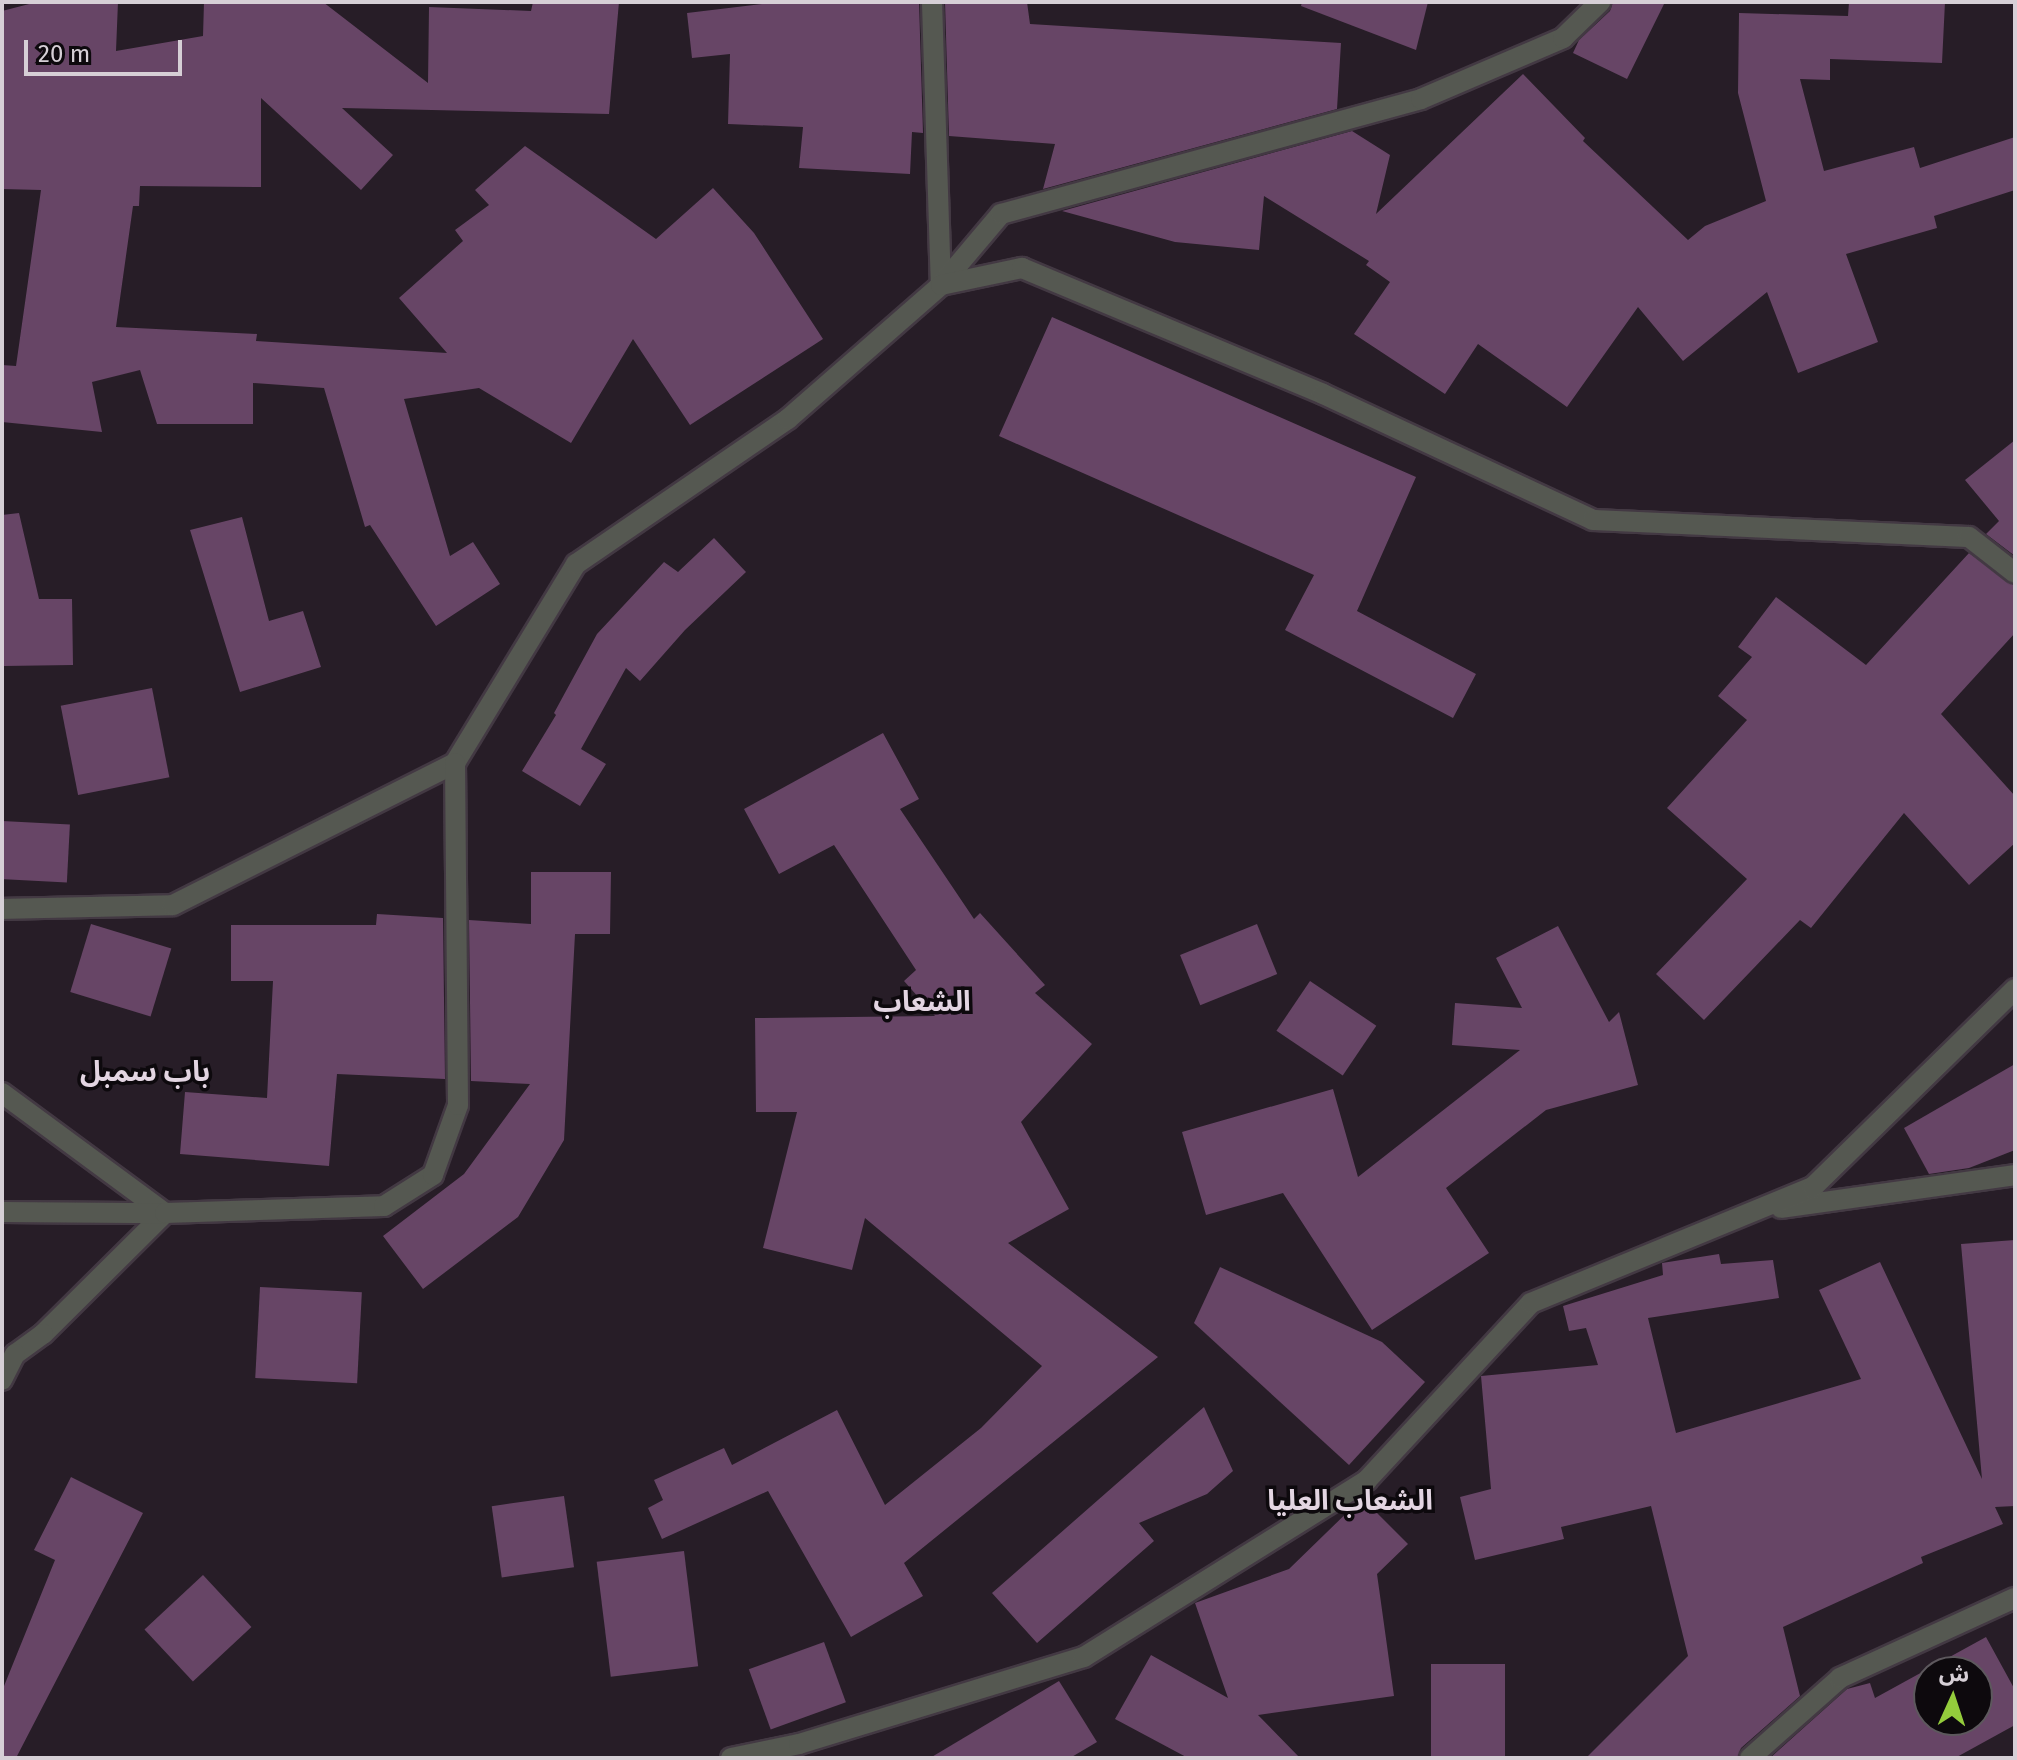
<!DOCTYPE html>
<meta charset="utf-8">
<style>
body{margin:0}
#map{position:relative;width:2017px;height:1760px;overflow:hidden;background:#271d27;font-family:"Fira Sans","Noto Sans Arabic",sans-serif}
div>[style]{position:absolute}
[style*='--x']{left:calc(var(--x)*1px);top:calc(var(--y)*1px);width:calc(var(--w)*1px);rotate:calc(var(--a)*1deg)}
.building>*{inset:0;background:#674566;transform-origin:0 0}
.roads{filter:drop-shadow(2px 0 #433943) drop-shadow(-2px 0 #433943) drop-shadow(0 2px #433943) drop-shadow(0 -2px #433943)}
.minor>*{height:20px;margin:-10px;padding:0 10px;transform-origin:10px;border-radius:10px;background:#555851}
span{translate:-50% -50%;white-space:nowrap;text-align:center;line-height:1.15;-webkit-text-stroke:7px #0d090d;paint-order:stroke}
.district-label{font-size:28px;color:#e3d5e2;font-weight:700}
.frame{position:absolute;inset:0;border:4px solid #d6cfd6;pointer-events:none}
.north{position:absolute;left:1913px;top:1656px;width:80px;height:80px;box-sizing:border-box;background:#0d090d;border:2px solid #5d585d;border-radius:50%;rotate:3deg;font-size:22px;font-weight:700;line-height:32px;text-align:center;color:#d6cfd6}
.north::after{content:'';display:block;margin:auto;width:28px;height:36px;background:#94cc3c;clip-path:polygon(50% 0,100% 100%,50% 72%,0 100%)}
.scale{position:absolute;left:24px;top:40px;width:158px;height:36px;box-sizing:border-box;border:4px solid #d6cfd6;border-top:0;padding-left:10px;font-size:24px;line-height:28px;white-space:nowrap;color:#d6cfd6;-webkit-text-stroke:6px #0d090d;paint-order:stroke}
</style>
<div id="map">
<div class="building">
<div style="clip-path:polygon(37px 2px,118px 2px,116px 51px,203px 36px,204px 2px,323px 2px,428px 83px,429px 7px,531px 11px,533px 2px,619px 2px,609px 114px,342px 108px,393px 155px,361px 190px,261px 98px,261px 187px,140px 186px,139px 206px,133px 206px,116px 327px,257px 334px,256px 341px,447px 353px,399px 298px,463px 241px,455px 230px,489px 205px,475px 190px,525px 146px,656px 239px,713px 188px,754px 233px,823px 339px,690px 425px,633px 339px,571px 443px,479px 388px,404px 399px,450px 556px,473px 542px,500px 584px,436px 626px,370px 525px,365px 527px,324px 388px,253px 383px,253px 424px,157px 424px,140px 370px,92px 382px,102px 432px,2px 422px,2px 365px,16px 366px,41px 190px,2px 189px,2px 11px)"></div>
<div style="clip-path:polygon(779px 2px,919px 2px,923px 133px,912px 132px,910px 174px,799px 168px,803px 127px,728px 124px,730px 54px,692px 58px,687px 13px)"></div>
<div style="clip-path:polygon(945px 2px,1027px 2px,1030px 24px,1341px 43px,1337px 109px,1043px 189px,1055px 144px,949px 136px)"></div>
<div style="clip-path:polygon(1302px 2px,1428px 2px,1416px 50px,1301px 6px)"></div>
<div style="clip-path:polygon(1613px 2px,1665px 2px,1627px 79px,1573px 53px,1579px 40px,1610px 11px)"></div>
<div style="clip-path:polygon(1849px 2px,1945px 2px,1942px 63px,1830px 59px,1830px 80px,1800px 79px,1824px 171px,1914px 147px,1920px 168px,2015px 137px,2015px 190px,1934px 216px,1937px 228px,1846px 254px,1878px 342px,1798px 373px,1767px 292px,1683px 361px,1638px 307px,1567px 407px,1478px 344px,1445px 394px,1354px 334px,1390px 282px,1366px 265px,1369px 261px,1264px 196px,1259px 250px,1175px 242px,1062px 211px,1352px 131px,1390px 155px,1376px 214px,1523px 74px,1585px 138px,1583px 141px,1688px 240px,1705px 226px,1766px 201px,1738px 93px,1739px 13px,1848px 16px)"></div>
<div style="clip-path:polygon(1052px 317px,1416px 477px,1357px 611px,1476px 674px,1453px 718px,1285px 630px,1314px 575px,999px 436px)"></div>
<div style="clip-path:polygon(2015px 440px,2015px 556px,1986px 534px,1999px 521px,1965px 480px)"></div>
<div style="clip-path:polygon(19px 513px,39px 599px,72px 599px,73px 665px,4px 666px,2px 515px)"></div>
<div style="clip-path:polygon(242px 517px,269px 621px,303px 611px,321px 667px,240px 692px,190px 530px)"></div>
<div style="clip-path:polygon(714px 538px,746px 572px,685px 630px,640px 681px,626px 668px,581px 749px,606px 764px,580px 806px,522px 771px,556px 715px,554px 713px,597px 634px,664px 562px,678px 572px)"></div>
<div style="clip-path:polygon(1969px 553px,2015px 586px,2015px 633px,1941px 714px,2015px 796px,2015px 843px,1969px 885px,1904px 813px,1811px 928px,1800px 920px,1704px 1020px,1656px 974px,1747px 879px,1667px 808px,1747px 720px,1718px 696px,1752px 657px,1738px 647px,1776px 597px,1866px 665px)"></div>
<div style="left:152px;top:688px;width:91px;height:93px;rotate:79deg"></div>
<div style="clip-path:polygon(883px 733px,919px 799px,900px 809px,974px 919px,980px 913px,1045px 985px,1035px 993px,1092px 1044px,1021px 1122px,1069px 1209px,1008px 1243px,1158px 1357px,904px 1563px,923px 1596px,851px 1637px,768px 1491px,662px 1539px,648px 1508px,663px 1500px,654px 1480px,724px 1448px,732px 1465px,837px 1410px,885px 1505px,981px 1428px,1042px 1366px,865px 1218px,852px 1270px,763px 1248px,797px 1112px,756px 1112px,755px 1018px,935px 1016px,904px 981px,916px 970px,834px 845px,779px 874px,744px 809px)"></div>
<div style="left:2px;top:821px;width:68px;height:58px;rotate:3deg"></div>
<div style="clip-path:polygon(531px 872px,611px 872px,610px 934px,575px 934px,564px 1140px,518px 1217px,423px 1289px,383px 1236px,464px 1174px,530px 1084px,471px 1081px,469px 920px,531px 924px)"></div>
<div style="clip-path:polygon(377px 914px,443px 918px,445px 1079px,337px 1074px,329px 1166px,180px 1154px,185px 1092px,267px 1098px,273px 981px,231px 981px,231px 925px,376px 925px)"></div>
<div style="left:91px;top:924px;width:84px;height:71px;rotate:17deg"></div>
<div style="left:1257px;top:924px;width:54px;height:83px;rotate:68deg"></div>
<div style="clip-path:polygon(1558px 926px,1609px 1022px,1619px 1012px,1638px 1085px,1546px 1110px,1446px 1188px,1489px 1253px,1372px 1330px,1283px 1193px,1206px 1215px,1182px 1132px,1333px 1089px,1358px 1177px,1520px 1050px,1452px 1045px,1455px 1003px,1522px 1008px,1496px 958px)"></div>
<div style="left:1310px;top:981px;width:80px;height:60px;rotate:34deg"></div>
<div style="clip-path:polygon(2015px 1064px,2015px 1150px,1969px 1168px,1929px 1174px,1904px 1128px)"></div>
<div style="clip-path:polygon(2015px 1240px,2015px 1506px,1995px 1507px,2003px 1524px,1921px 1557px,1923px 1563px,1783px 1627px,1800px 1696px,1741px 1748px,1737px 1758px,1586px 1758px,1688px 1656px,1651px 1506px,1561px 1527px,1564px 1539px,1475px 1560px,1460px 1497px,1491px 1489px,1481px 1376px,1598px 1365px,1586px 1328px,1569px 1331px,1563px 1306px,1663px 1275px,1662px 1263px,1719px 1254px,1721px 1264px,1773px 1260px,1779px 1298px,1648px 1318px,1676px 1433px,1861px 1379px,1819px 1290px,1880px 1262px,1982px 1479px,1961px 1244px)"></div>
<div style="clip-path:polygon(1220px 1267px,1382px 1342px,1425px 1382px,1349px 1465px,1194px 1323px)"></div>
<div style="left:260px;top:1287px;width:102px;height:91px;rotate:3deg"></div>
<div style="clip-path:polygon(1204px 1407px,1233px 1471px,1207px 1494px,1139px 1523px,1154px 1541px,1037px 1643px,992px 1593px)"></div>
<div style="clip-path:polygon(71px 1477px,143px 1513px,16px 1758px,2px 1758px,2px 1691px,55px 1560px,34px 1550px)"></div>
<div style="left:564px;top:1496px;width:72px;height:73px;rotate:82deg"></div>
<div style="clip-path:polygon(1362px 1498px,1408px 1544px,1377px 1574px,1394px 1696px,1258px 1715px,1300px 1758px,1188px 1758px,1115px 1719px,1151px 1655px,1228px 1698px,1195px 1603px,1289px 1569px)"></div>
<div style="left:684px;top:1551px;width:116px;height:88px;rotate:83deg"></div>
<div style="left:203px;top:1575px;width:71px;height:80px;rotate:47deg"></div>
<div style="clip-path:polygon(evenodd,1986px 1637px,2015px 1690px,2015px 1725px,1955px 1758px,1770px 1758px,1847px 1689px,1870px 1683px,1875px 1698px,1986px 1637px,1929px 1672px,1977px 1672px,1977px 1720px,1929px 1720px,1929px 1672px)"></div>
<div style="left:824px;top:1642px;width:64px;height:80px;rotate:70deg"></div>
<div style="left:1505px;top:1664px;width:94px;height:74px;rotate:90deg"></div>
<div style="clip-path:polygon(1059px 1681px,1097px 1742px,1070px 1758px,930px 1758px)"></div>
</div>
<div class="roads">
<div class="minor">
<div style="--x:932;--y:2;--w:283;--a:88.2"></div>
<div style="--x:941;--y:285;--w:93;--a:-49.8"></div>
<div style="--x:1001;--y:214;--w:435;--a:-15.3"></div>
<div style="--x:1421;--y:99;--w:155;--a:-23.2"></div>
<div style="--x:1563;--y:38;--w:52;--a:-44.2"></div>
<div style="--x:2;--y:909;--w:171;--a:-1.3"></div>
<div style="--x:173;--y:905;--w:316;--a:-26.7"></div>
<div style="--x:455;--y:763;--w:233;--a:-58.7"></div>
<div style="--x:576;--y:564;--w:257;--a:-34.4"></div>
<div style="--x:788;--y:419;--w:203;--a:-41.2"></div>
<div style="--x:941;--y:285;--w:83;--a:-11.9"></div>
<div style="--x:1022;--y:268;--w:326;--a:22.7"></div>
<div style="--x:1323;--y:394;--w:298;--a:25"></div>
<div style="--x:1593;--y:520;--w:376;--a:2.6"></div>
<div style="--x:1969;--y:537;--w:58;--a:38"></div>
<div style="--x:2;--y:1093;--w:202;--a:36.4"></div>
<div style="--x:165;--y:1213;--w:172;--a:135.2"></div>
<div style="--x:43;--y:1334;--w:34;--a:144"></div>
<div style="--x:15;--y:1354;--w:29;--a:117"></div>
<div style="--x:1781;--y:1208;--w:236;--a:-8"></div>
<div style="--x:2;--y:1212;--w:163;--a:0.4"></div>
<div style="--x:165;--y:1213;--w:219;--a:-1.8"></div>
<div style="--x:384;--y:1206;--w:58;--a:-32.3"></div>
<div style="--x:433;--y:1175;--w:74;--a:-70.3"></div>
<div style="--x:458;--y:1105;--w:342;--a:-90.5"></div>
<div style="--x:731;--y:1758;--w:69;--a:-11.6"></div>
<div style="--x:799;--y:1744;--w:298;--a:-17"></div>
<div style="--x:1084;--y:1657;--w:334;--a:-32"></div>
<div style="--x:1367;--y:1480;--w:241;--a:-47.2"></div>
<div style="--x:1531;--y:1303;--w:305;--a:-22.4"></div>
<div style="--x:1813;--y:1187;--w:283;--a:-44.4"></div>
<div style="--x:1750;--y:1758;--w:120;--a:-41.6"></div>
<div style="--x:1840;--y:1678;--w:192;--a:-24.6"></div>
</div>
</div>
<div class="district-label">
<span style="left:922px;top:1002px">الشعاب</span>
<span style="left:145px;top:1072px">باب سمبل</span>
<span style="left:1350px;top:1501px">الشعاب العليا</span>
</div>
<div class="frame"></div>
<div class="north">ش</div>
<div class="scale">20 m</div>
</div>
